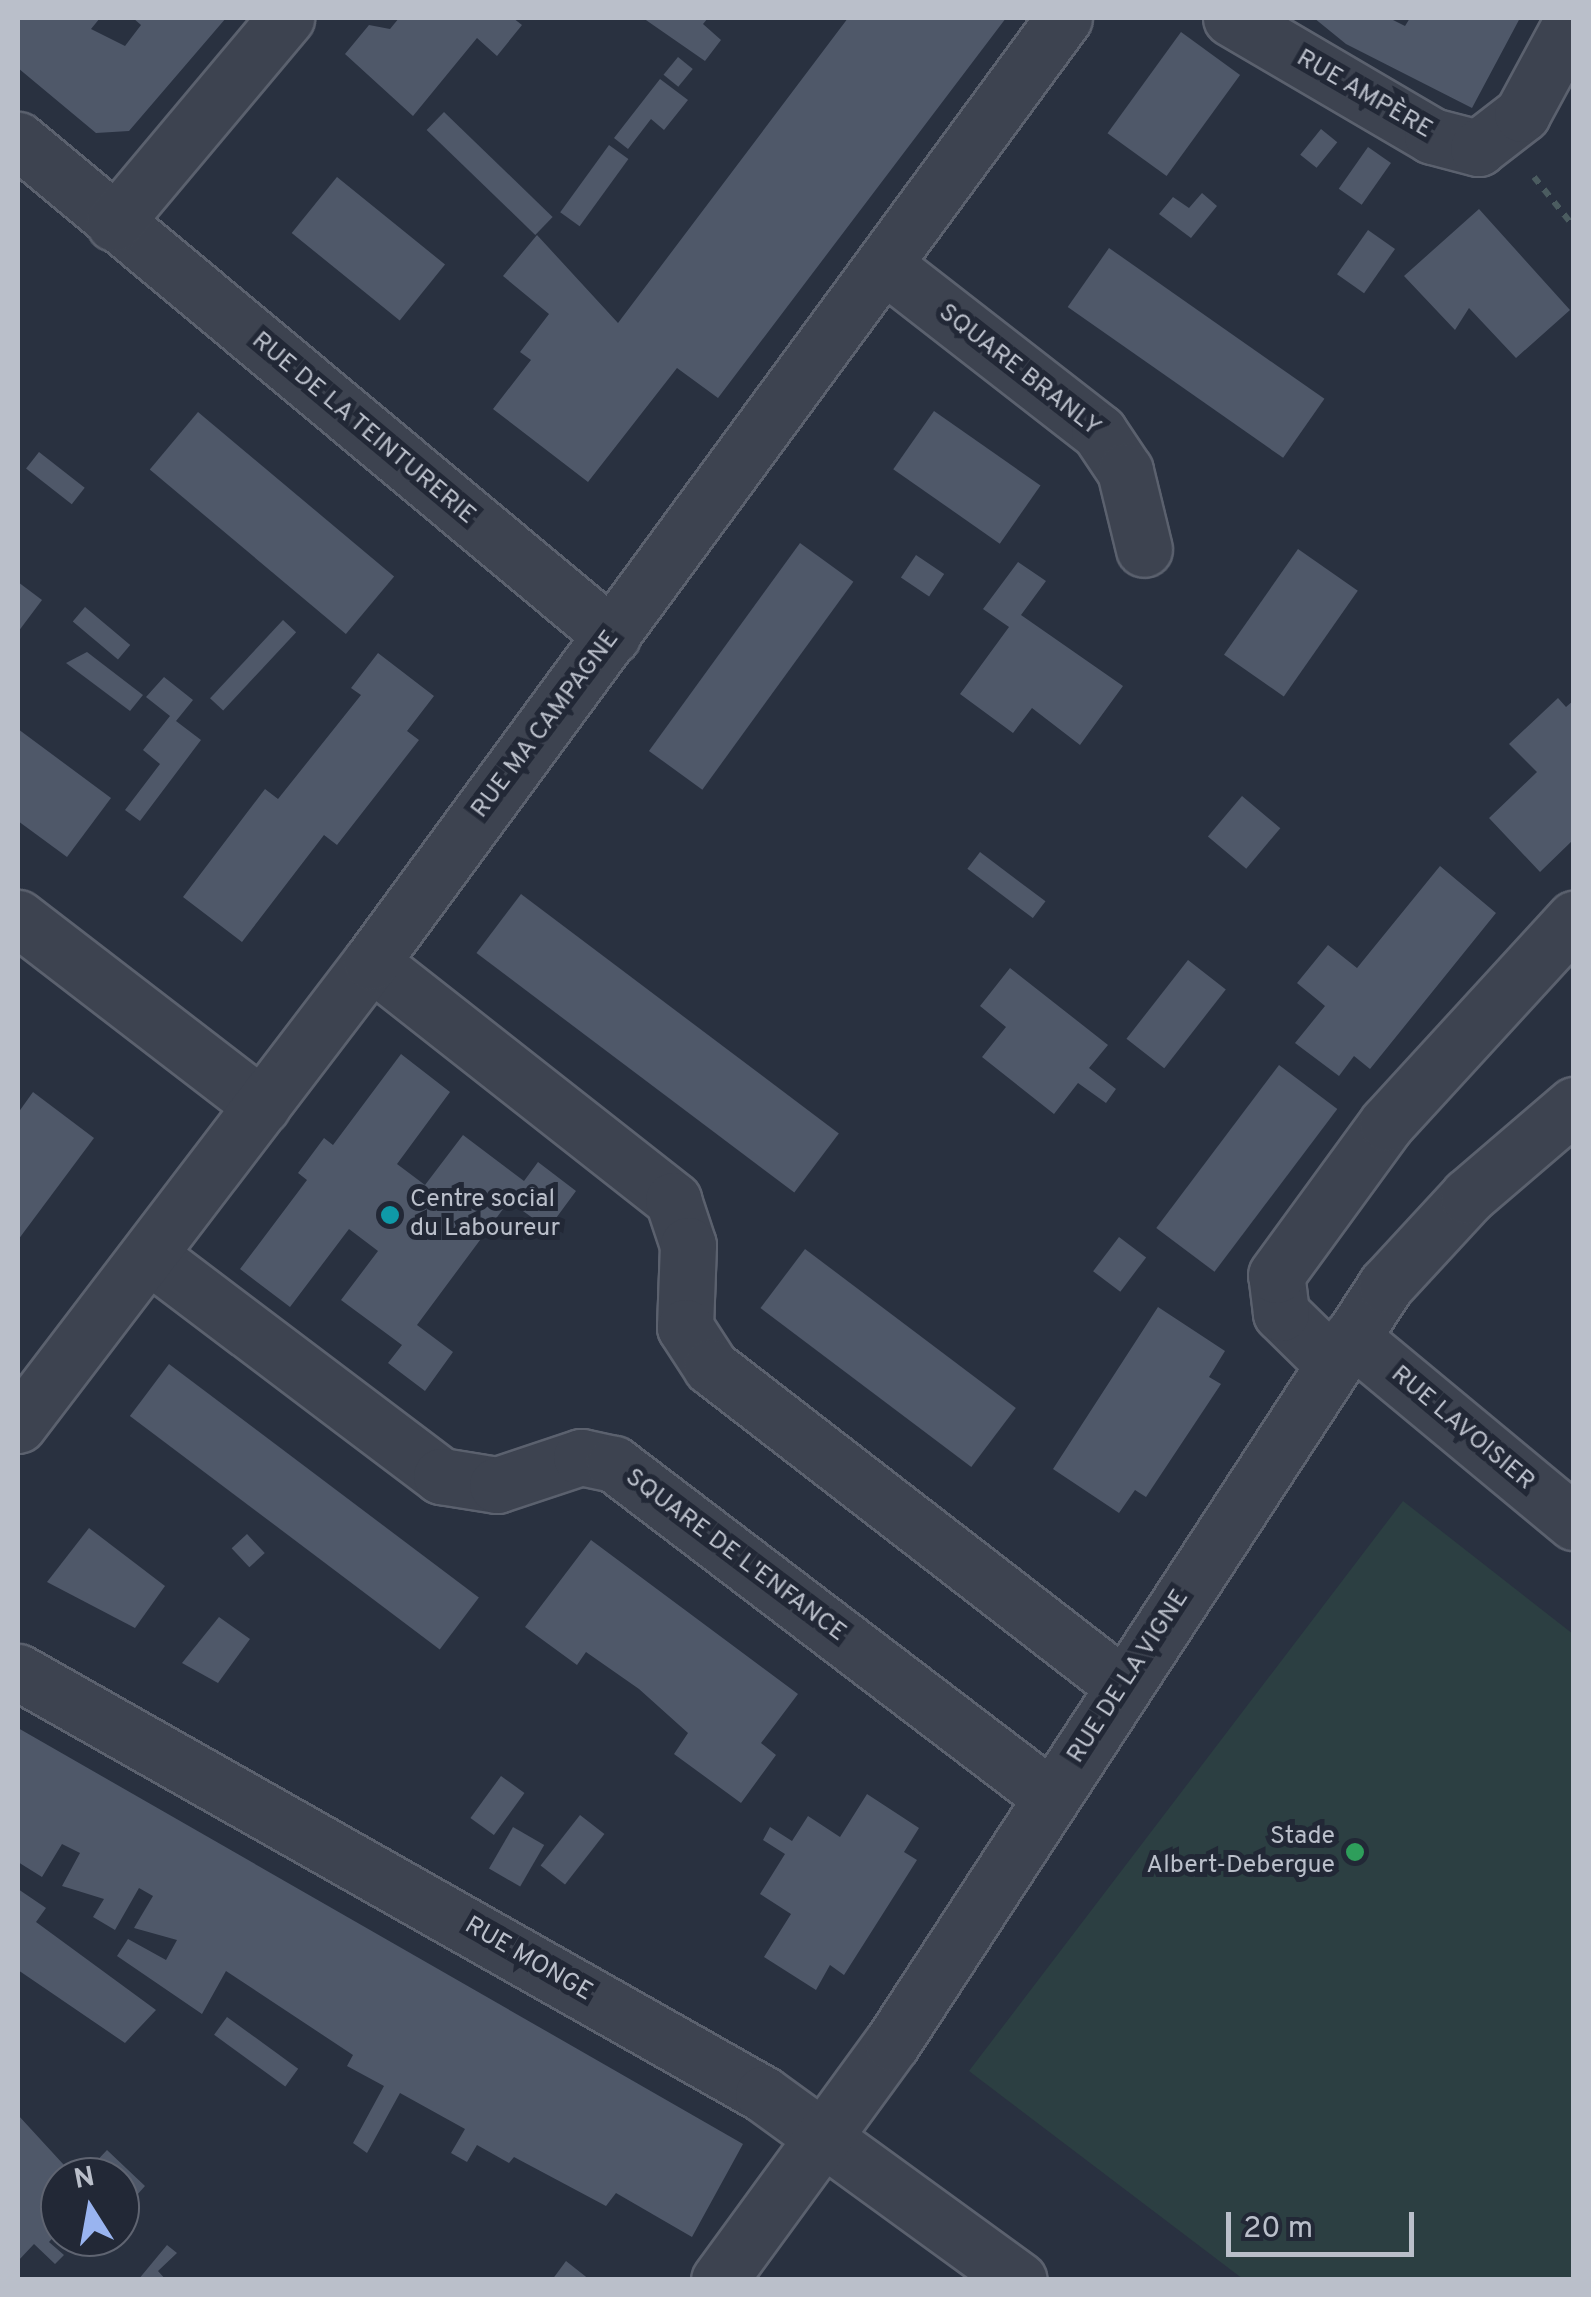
<!DOCTYPE html>
<meta charset="utf-8">
<style>
body{margin:0}
#map{position:relative;width:1591px;height:2297px;overflow:hidden;background:#293140;font-family:Overpass,sans-serif}
div>[style]{position:absolute}
[style*='--x']{left:calc(var(--x)*1px);top:calc(var(--y)*1px);width:calc(var(--w)*1px);rotate:calc(var(--a)*1deg)}
.green>*{inset:0;background:#2c3f42}
.building>*{inset:0;background:#4f5869;transform-origin:0 0}
.path>*{height:6px;margin-top:-3px;transform-origin:0;background:repeating-linear-gradient(90deg,#4b5c60 0 8px,transparent 0 16px)}
.roads{filter:drop-shadow(2px 0 #5b616e) drop-shadow(-2px 0 #5b616e) drop-shadow(0 2px #5b616e) drop-shadow(0 -2px #5b616e)}
.minor>*{height:55px;margin:-27.5px;padding:0 27.5px;transform-origin:27.5px;border-radius:27.5px;background:#3d4350}
.dots>*{width:28px;height:28px;translate:-50% -50%;box-sizing:border-box;border:5px solid #222836;border-radius:50%}
span{translate:-50% -50%;white-space:nowrap;text-align:center;line-height:1.15;-webkit-text-stroke:10px #222836;paint-order:stroke}
.street-label{font-size:25px;color:#babfca}
.poi-label{font-size:25px;color:#babfca}
.left{translate:0 -50%;text-align:left}
.right{translate:-100% -50%;text-align:right}
.frame{position:absolute;inset:0;border:20px solid #babfca;pointer-events:none}
.north{position:absolute;left:40px;top:2157px;width:100px;height:100px;box-sizing:border-box;background:#222836;border:2px solid #5f6471;border-radius:50%;rotate:349deg;font-size:28px;font-weight:700;line-height:40px;text-align:center;color:#babfca}
.north::after{content:'';display:block;margin:auto;width:35px;height:45px;background:#99b4f0;clip-path:polygon(50% 0,100% 100%,50% 72%,0 100%)}
.scale{position:absolute;left:1226px;top:2212px;width:188px;height:45px;box-sizing:border-box;border:5px solid #babfca;border-top:0;padding-left:12px;font-size:30px;line-height:35px;white-space:nowrap;color:#babfca;-webkit-text-stroke:8px #222836;paint-order:stroke}
</style>
<div id="map">
<div class="green">
<div style="clip-path:polygon(1403px 1501px,1573px 1634px,1573px 2279px,1243px 2279px,969px 2071px)"></div>
</div>
<div class="building">
<div style="clip-path:polygon(18px 18px,100px 18px,91px 29px,125px 46px,141px 25px,133px 18px,226px 18px,129px 131px,96px 133px,18px 68px)"></div>
<div style="clip-path:polygon(399px 18px,513px 18px,522px 25px,497px 56px,477px 38px,413px 116px,345px 54px,369px 25px,390px 29px)"></div>
<div style="clip-path:polygon(643px 18px,708px 18px,703px 24px,721px 40px,705px 61px)"></div>
<div style="clip-path:polygon(848px 18px,1006px 18px,718px 398px,677px 368px,588px 482px,493px 409px,531px 360px,520px 352px,549px 314px,503px 276px,537px 235px,618px 323px)"></div>
<div style="clip-path:polygon(1314px 18px,1389px 18px,1405px 26px,1410px 18px,1520px 18px,1472px 108px,1346px 44px)"></div>
<div style="left:1181px;top:32px;width:73px;height:125px;rotate:36deg"></div>
<div style="left:678px;top:57px;width:19px;height:23px;rotate:39deg"></div>
<div style="clip-path:polygon(660px 79px,688px 100px,664px 130px,651px 119px,628px 149px,614px 138px)"></div>
<div style="left:444px;top:112px;width:151px;height:25px;rotate:44deg"></div>
<div style="left:1321px;top:129px;width:21px;height:33px;rotate:39deg"></div>
<div style="left:609px;top:145px;width:24px;height:83px;rotate:36deg"></div>
<div style="left:1368px;top:147px;width:28px;height:51px;rotate:35deg"></div>
<div style="left:337px;top:177px;width:139px;height:72px;rotate:39deg"></div>
<div style="clip-path:polygon(1202px 193px,1217px 206px,1191px 238px,1159px 214px,1173px 197px,1189px 208px)"></div>
<div style="clip-path:polygon(1479px 209px,1570px 310px,1516px 358px,1469px 308px,1455px 330px,1404px 276px)"></div>
<div style="left:1368px;top:230px;width:33px;height:54px;rotate:35deg"></div>
<div style="left:1109px;top:248px;width:263px;height:72px;rotate:35deg"></div>
<div style="left:934px;top:411px;width:130px;height:71px;rotate:35deg"></div>
<div style="left:198px;top:412px;width:256px;height:75px;rotate:40deg"></div>
<div style="left:39px;top:452px;width:58px;height:21px;rotate:38deg"></div>
<div style="left:800px;top:543px;width:66px;height:257px;rotate:36deg"></div>
<div style="left:1298px;top:549px;width:73px;height:129px;rotate:35deg"></div>
<div style="left:916px;top:555px;width:34px;height:27px;rotate:34deg"></div>
<div style="clip-path:polygon(1018px 562px,1046px 581px,1021px 615px,1123px 686px,1080px 745px,1032px 708px,1013px 733px,960px 694px,1009px 627px,983px 609px)"></div>
<div style="clip-path:polygon(18px 582px,42px 600px,18px 632px)"></div>
<div style="left:85px;top:607px;width:59px;height:19px;rotate:40deg"></div>
<div style="left:283px;top:620px;width:18px;height:107px;rotate:43deg"></div>
<div style="clip-path:polygon(87px 652px,143px 695px,130px 711px,66px 663px)"></div>
<div style="clip-path:polygon(378px 653px,434px 696px,407px 731px,419px 740px,337px 845px,324px 835px,242px 942px,183px 897px,265px 789px,278px 799px,361px 695px,351px 688px)"></div>
<div style="clip-path:polygon(164px 677px,193px 700px,176px 721px,201px 740px,140px 821px,125px 810px,160px 764px,143px 750px,170px 716px,146px 697px)"></div>
<div style="clip-path:polygon(1558px 698px,1566px 707px,1574px 700px,1574px 839px,1540px 872px,1489px 818px,1537px 772px,1509px 744px)"></div>
<div style="clip-path:polygon(18px 729px,111px 798px,67px 857px,18px 821px)"></div>
<div style="left:1242px;top:796px;width:50px;height:53px;rotate:40deg"></div>
<div style="left:980px;top:852px;width:82px;height:21px;rotate:37deg"></div>
<div style="clip-path:polygon(1440px 866px,1496px 913px,1370px 1069px,1354px 1056px,1339px 1076px,1295px 1043px,1325px 1006px,1297px 983px,1328px 945px,1357px 968px)"></div>
<div style="left:521px;top:894px;width:398px;height:74px;rotate:37deg"></div>
<div style="left:1188px;top:960px;width:48px;height:100px;rotate:38deg"></div>
<div style="clip-path:polygon(1010px 968px,1108px 1045px,1089px 1068px,1116px 1089px,1106px 1103px,1078px 1083px,1054px 1114px,982px 1057px,1006px 1027px,980px 1006px)"></div>
<div style="clip-path:polygon(401px 1054px,450px 1092px,397px 1164px,425px 1185px,463px 1135px,524px 1181px,538px 1162px,576px 1191px,548px 1229px,509px 1201px,417px 1325px,453px 1352px,425px 1391px,388px 1363px,402px 1345px,341px 1300px,378px 1251px,349px 1229px,290px 1307px,240px 1269px,307px 1180px,298px 1173px,324px 1138px,333px 1145px)"></div>
<div style="left:1279px;top:1065px;width:73px;height:204px;rotate:37deg"></div>
<div style="clip-path:polygon(33px 1092px,94px 1138px,18px 1240px,18px 1113px)"></div>
<div style="left:1119px;top:1237px;width:34px;height:43px;rotate:37deg"></div>
<div style="left:805px;top:1249px;width:264px;height:74px;rotate:37deg"></div>
<div style="clip-path:polygon(1158px 1307px,1225px 1351px,1209px 1377px,1221px 1384px,1146px 1497px,1135px 1490px,1119px 1513px,1053px 1469px)"></div>
<div style="left:169px;top:1364px;width:388px;height:65px;rotate:37deg"></div>
<div style="clip-path:polygon(89px 1528px,165px 1586px,135px 1628px,47px 1582px)"></div>
<div style="left:247px;top:1534px;width:26px;height:21px;rotate:47deg"></div>
<div style="clip-path:polygon(591px 1540px,798px 1694px,761px 1743px,776px 1755px,741px 1803px,674px 1754px,688px 1733px,639px 1689px,586px 1652px,577px 1665px,525px 1627px)"></div>
<div style="clip-path:polygon(219px 1617px,250px 1639px,218px 1683px,182px 1663px)"></div>
<div style="clip-path:polygon(18px 1728px,743px 2144px,692px 2237px,616px 2193px,606px 2206px,514px 2157px,509px 2163px,477px 2145px,467px 2162px,451px 2153px,465px 2129px,400px 2093px,367px 2153px,353px 2143px,384px 2086px,347px 2066px,353px 2055px,226px 1971px,202px 2014px,117px 1956px,128px 1939px,166px 1960px,177px 1940px,134px 1928px,153px 1896px,139px 1888px,115px 1930px,93px 1917px,104px 1899px,62px 1886px,80px 1853px,62px 1844px,42px 1877px,18px 1862px)"></div>
<div style="left:501px;top:1776px;width:29px;height:52px;rotate:36deg"></div>
<div style="clip-path:polygon(867px 1794px,919px 1828px,904px 1852px,917px 1860px,844px 1975px,830px 1965px,816px 1990px,764px 1957px,791px 1914px,760px 1894px,785px 1854px,763px 1840px,770px 1827px,792px 1841px,808px 1816px,840px 1837px)"></div>
<div style="left:580px;top:1815px;width:31px;height:64px;rotate:38deg"></div>
<div style="left:513px;top:1827px;width:36px;height:48px;rotate:30deg"></div>
<div style="clip-path:polygon(18px 1889px,46px 1908px,36px 1922px,156px 2010px,125px 2043px,18px 1970px)"></div>
<div style="left:227px;top:2017px;width:88px;height:22px;rotate:36deg"></div>
<div style="clip-path:polygon(18px 2115px,75px 2177px,60px 2177px,60px 2230px,49px 2242px,64px 2255px,55px 2264px,34px 2244px,18px 2261px)"></div>
<div style="clip-path:polygon(107px 2150px,145px 2186px,129px 2204px,120px 2177px,90px 2168px)"></div>
<div style="clip-path:polygon(167px 2245px,177px 2253px,158px 2271px,166px 2280px,138px 2280px)"></div>
<div style="clip-path:polygon(566px 2261px,590px 2280px,552px 2280px)"></div>
</div>
<div class="path">
<div style="--x:1534;--y:177;--w:64;--a:51.3"></div>
</div>
<div class="roads">
<div class="minor">
<div style="--x:1231;--y:18;--w:233;--a:30.4"></div>
<div style="--x:1432;--y:136;--w:48;--a:14.6"></div>
<div style="--x:1478;--y:148;--w:56;--a:-37.7"></div>
<div style="--x:1522;--y:114;--w:109;--a:-61.6"></div>
<div style="--x:18;--y:140;--w:774;--a:39.86"></div>
<div style="--x:114;--y:223;--w:268;--a:-50"></div>
<div style="--x:887;--y:267;--w:269;--a:37.9"></div>
<div style="--x:1099;--y:432;--w:47;--a:56.3"></div>
<div style="--x:1125;--y:471;--w:80;--a:76.3"></div>
<div style="--x:18;--y:918;--w:308;--a:37.6"></div>
<div style="--x:371;--y:962;--w:385;--a:38.2"></div>
<div style="--x:673;--y:1200;--w:47;--a:71.6"></div>
<div style="--x:688;--y:1245;--w:82;--a:92.1"></div>
<div style="--x:685;--y:1327;--w:48;--a:57"></div>
<div style="--x:711;--y:1367;--w:520;--a:37.73"></div>
<div style="--x:150;--y:1256;--w:365;--a:37.1"></div>
<div style="--x:441;--y:1476;--w:57;--a:9.1"></div>
<div style="--x:497;--y:1485;--w:89;--a:-18.4"></div>
<div style="--x:581;--y:1457;--w:34;--a:12"></div>
<div style="--x:614;--y:1464;--w:549;--a:37.31"></div>
<div style="--x:1351;--y:1337;--w:290;--a:39.7"></div>
<div style="--x:1333;--y:1364;--w:73;--a:-135.6"></div>
<div style="--x:1281;--y:1313;--w:38;--a:-97"></div>
<div style="--x:1276;--y:1275;--w:188;--a:-53.9"></div>
<div style="--x:1387;--y:1123;--w:277;--a:-47.5"></div>
<div style="--x:18;--y:1425;--w:582;--a:-52.68"></div>
<div style="--x:371;--y:962;--w:1171;--a:-53.72"></div>
<div style="--x:18;--y:1672;--w:856;--a:29.53"></div>
<div style="--x:763;--y:2094;--w:316;--a:36"></div>
<div style="--x:719;--y:2280;--w:293;--a:-53.9"></div>
<div style="--x:892;--y:2043;--w:905;--a:-56.91"></div>
<div style="--x:1386;--y:1285;--w:121;--a:-47.3"></div>
<div style="--x:1468;--y:1196;--w:140;--a:-40.6"></div>
</div>
</div>
<div class="dots">
<div style="left:390px;top:1215px;background:#0f9aa8"></div>
<div style="left:1355px;top:1852px;background:#2e9e5b"></div>
</div>
<div class="street-label">
<span style="left:1364px;top:95px;rotate:30deg">RUE AMPÈRE</span>
<span style="left:1019px;top:371px;rotate:38deg">SQUARE BRANLY</span>
<span style="left:363px;top:429px;rotate:40deg">RUE DE LA TEINTURERIE</span>
<span style="left:546px;top:725px;rotate:-53deg">RUE MA CAMPAGNE</span>
<span style="left:1462px;top:1429px;rotate:40deg">RUE LAVOISIER</span>
<span style="left:735px;top:1556px;rotate:37deg">SQUARE DE L'ENFANCE</span>
<span style="left:1129px;top:1677px;rotate:-57deg">RUE DE LA VIGNE</span>
<span style="left:528px;top:1960px;rotate:30deg">RUE MONGE</span>
</div>
<div class="poi-label">
<span class="left" style="left:410px;top:1215px">Centre social<br>du Laboureur</span>
<span class="right" style="left:1335px;top:1852px">Stade<br>Albert-Debergue</span>
</div>
<div class="frame"></div>
<div class="north">N</div>
<div class="scale">20 m</div>
</div>
